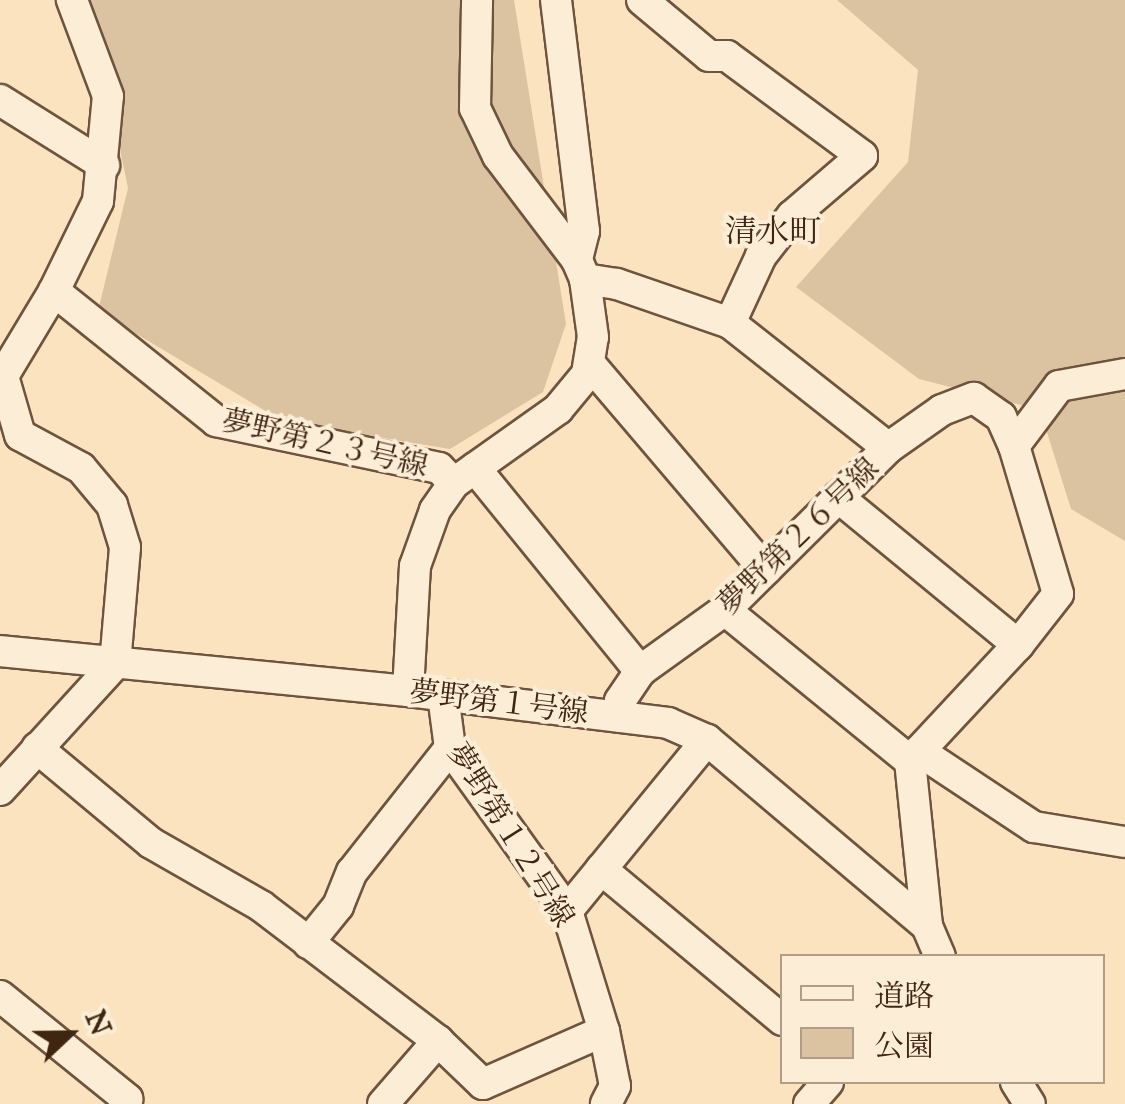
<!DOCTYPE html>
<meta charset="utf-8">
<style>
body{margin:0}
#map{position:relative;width:1125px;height:1104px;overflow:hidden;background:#fbe3c0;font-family:"IM FELL Great Primer","Noto Serif JP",serif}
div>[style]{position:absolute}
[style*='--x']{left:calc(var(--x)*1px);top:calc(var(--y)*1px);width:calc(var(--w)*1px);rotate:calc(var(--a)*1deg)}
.green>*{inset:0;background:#dbc3a2}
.roads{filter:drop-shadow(2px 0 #6f543d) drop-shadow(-2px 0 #6f543d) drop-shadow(0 2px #6f543d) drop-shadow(0 -2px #6f543d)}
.street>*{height:30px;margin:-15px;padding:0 15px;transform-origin:15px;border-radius:15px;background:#fcedd6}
span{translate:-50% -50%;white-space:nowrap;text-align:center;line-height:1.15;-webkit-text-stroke:8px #fcedd6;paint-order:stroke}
.street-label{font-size:30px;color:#402511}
.neighbourhood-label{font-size:32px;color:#402511}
.legend{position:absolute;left:780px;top:954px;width:325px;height:130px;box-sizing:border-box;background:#fcedd6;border:2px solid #b19d87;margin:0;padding:12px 18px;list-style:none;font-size:30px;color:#402511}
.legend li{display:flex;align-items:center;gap:20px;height:50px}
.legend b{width:50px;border:2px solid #b19d87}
.north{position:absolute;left:20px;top:984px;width:100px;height:100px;-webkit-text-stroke:8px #fcedd6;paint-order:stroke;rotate:68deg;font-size:28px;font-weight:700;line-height:40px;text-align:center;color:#402511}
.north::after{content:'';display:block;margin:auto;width:35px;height:45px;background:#402511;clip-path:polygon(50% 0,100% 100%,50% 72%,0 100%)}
</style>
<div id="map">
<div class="green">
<div style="clip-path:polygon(89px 0,514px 0,566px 324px,543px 392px,450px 449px,284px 422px,98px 311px,128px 188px)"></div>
<div style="clip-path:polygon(837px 0,1125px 0,1125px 541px,1071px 509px,1040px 410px,919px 379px,796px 287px,908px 162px,918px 70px)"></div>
</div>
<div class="roads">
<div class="street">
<div style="--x:556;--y:0;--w:233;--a:83.1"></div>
<div style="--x:584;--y:231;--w:30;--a:104"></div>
<div style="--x:642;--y:0;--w:87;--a:39.9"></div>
<div style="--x:709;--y:56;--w:18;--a:0"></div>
<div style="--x:727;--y:56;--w:168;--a:36.5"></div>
<div style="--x:862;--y:156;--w:92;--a:139.4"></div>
<div style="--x:792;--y:216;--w:51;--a:127.8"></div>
<div style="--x:761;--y:256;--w:74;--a:114.8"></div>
<div style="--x:0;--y:100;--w:123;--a:32"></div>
<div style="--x:585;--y:279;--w:32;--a:9"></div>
<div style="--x:617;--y:284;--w:120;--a:19"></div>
<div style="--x:730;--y:323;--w:201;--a:38.3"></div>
<div style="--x:54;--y:291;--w:208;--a:38.7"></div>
<div style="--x:216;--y:421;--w:228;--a:11.9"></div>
<div style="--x:439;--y:468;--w:21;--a:45"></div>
<div style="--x:589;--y:363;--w:272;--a:49.6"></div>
<div style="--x:1014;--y:446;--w:75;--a:-53.1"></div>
<div style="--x:1059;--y:386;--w:67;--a:-10.3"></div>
<div style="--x:475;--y:468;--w:262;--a:50.9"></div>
<div style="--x:838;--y:497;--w:233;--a:39.4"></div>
<div style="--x:725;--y:610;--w:239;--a:39.2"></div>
<div style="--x:0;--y:651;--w:410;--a:5.6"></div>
<div style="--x:408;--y:691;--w:262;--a:7"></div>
<div style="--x:668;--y:723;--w:43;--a:23.6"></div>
<div style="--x:707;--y:740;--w:288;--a:40.2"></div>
<div style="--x:408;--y:691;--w:125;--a:-86.8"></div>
<div style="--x:415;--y:566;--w:59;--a:-70.3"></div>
<div style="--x:435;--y:510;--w:33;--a:-55"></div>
<div style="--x:454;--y:483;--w:128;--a:-35.4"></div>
<div style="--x:558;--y:409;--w:45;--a:-50.4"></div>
<div style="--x:587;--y:374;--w:37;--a:-81"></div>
<div style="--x:593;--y:337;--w:59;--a:-97.9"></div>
<div style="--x:585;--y:279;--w:21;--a:-113"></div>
<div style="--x:577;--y:260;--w:131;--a:-127.2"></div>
<div style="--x:498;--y:156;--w:53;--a:-115.6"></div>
<div style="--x:475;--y:108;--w:108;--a:-88.9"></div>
<div style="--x:443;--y:695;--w:53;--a:82.5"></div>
<div style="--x:450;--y:748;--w:201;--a:54.3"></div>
<div style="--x:567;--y:911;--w:126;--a:72.9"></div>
<div style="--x:604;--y:1031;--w:56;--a:78.7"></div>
<div style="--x:615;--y:1086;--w:20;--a:117"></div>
<div style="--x:620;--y:717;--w:16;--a:-90"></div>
<div style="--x:620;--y:701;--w:36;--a:-56"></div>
<div style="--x:640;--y:671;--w:105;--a:-35.7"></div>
<div style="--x:725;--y:610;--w:230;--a:-44.8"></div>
<div style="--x:888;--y:448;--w:66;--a:-35.1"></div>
<div style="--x:942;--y:410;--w:34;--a:-21"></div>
<div style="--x:974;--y:398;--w:33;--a:35"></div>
<div style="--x:1001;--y:417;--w:32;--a:66"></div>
<div style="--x:1014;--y:446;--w:154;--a:73.4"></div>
<div style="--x:1058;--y:594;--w:65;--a:128.1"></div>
<div style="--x:1018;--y:645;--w:158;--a:133"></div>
<div style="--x:910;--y:761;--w:166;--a:84.1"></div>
<div style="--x:927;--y:926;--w:33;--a:67"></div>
<div style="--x:37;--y:748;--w:148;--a:39.8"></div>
<div style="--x:151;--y:843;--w:127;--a:29.8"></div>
<div style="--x:261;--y:906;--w:223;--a:37.3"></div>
<div style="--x:438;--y:1041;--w:62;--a:43.7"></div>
<div style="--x:483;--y:1084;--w:132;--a:-23.7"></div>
<div style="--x:919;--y:751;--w:138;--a:33.5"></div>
<div style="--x:1034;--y:827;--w:92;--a:9.4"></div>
<div style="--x:0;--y:790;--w:171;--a:-47.6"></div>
<div style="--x:115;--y:664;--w:117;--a:-85.1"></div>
<div style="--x:125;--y:547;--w:44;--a:-107.2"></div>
<div style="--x:112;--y:505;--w:48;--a:-130"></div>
<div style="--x:81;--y:468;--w:69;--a:-151.6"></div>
<div style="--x:20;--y:435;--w:61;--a:-106.1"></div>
<div style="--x:3;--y:376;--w:99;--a:-59"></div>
<div style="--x:54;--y:291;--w:100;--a:-63.9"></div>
<div style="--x:98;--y:201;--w:105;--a:-84.6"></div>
<div style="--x:108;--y:96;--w:103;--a:-110.6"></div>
<div style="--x:601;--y:869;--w:236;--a:39.8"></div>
<div style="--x:567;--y:911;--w:221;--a:-50.7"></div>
<div style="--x:308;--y:943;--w:48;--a:-51"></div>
<div style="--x:338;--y:906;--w:37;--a:-68"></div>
<div style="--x:352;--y:872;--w:158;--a:-51.7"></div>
<div style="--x:0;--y:996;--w:164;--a:39"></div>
<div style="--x:127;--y:1099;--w:6;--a:121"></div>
<div style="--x:1016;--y:1082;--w:26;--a:58"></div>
<div style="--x:383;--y:1104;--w:84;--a:-48.9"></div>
<div style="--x:809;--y:1104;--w:29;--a:-49"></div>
</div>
</div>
<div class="street-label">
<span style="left:325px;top:443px;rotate:13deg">夢野第２３号線</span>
<span style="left:798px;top:536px;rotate:-44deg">夢野第２６号線</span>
<span style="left:499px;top:702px;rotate:7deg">夢野第１号線</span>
<span style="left:511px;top:835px;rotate:58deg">夢野第１２号線</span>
</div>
<div class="neighbourhood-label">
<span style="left:773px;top:232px">清水町</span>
</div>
<ul class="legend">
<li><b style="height:12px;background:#fcedd6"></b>道路</li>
<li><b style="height:28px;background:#dbc3a2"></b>公園</li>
</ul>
<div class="north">N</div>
</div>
